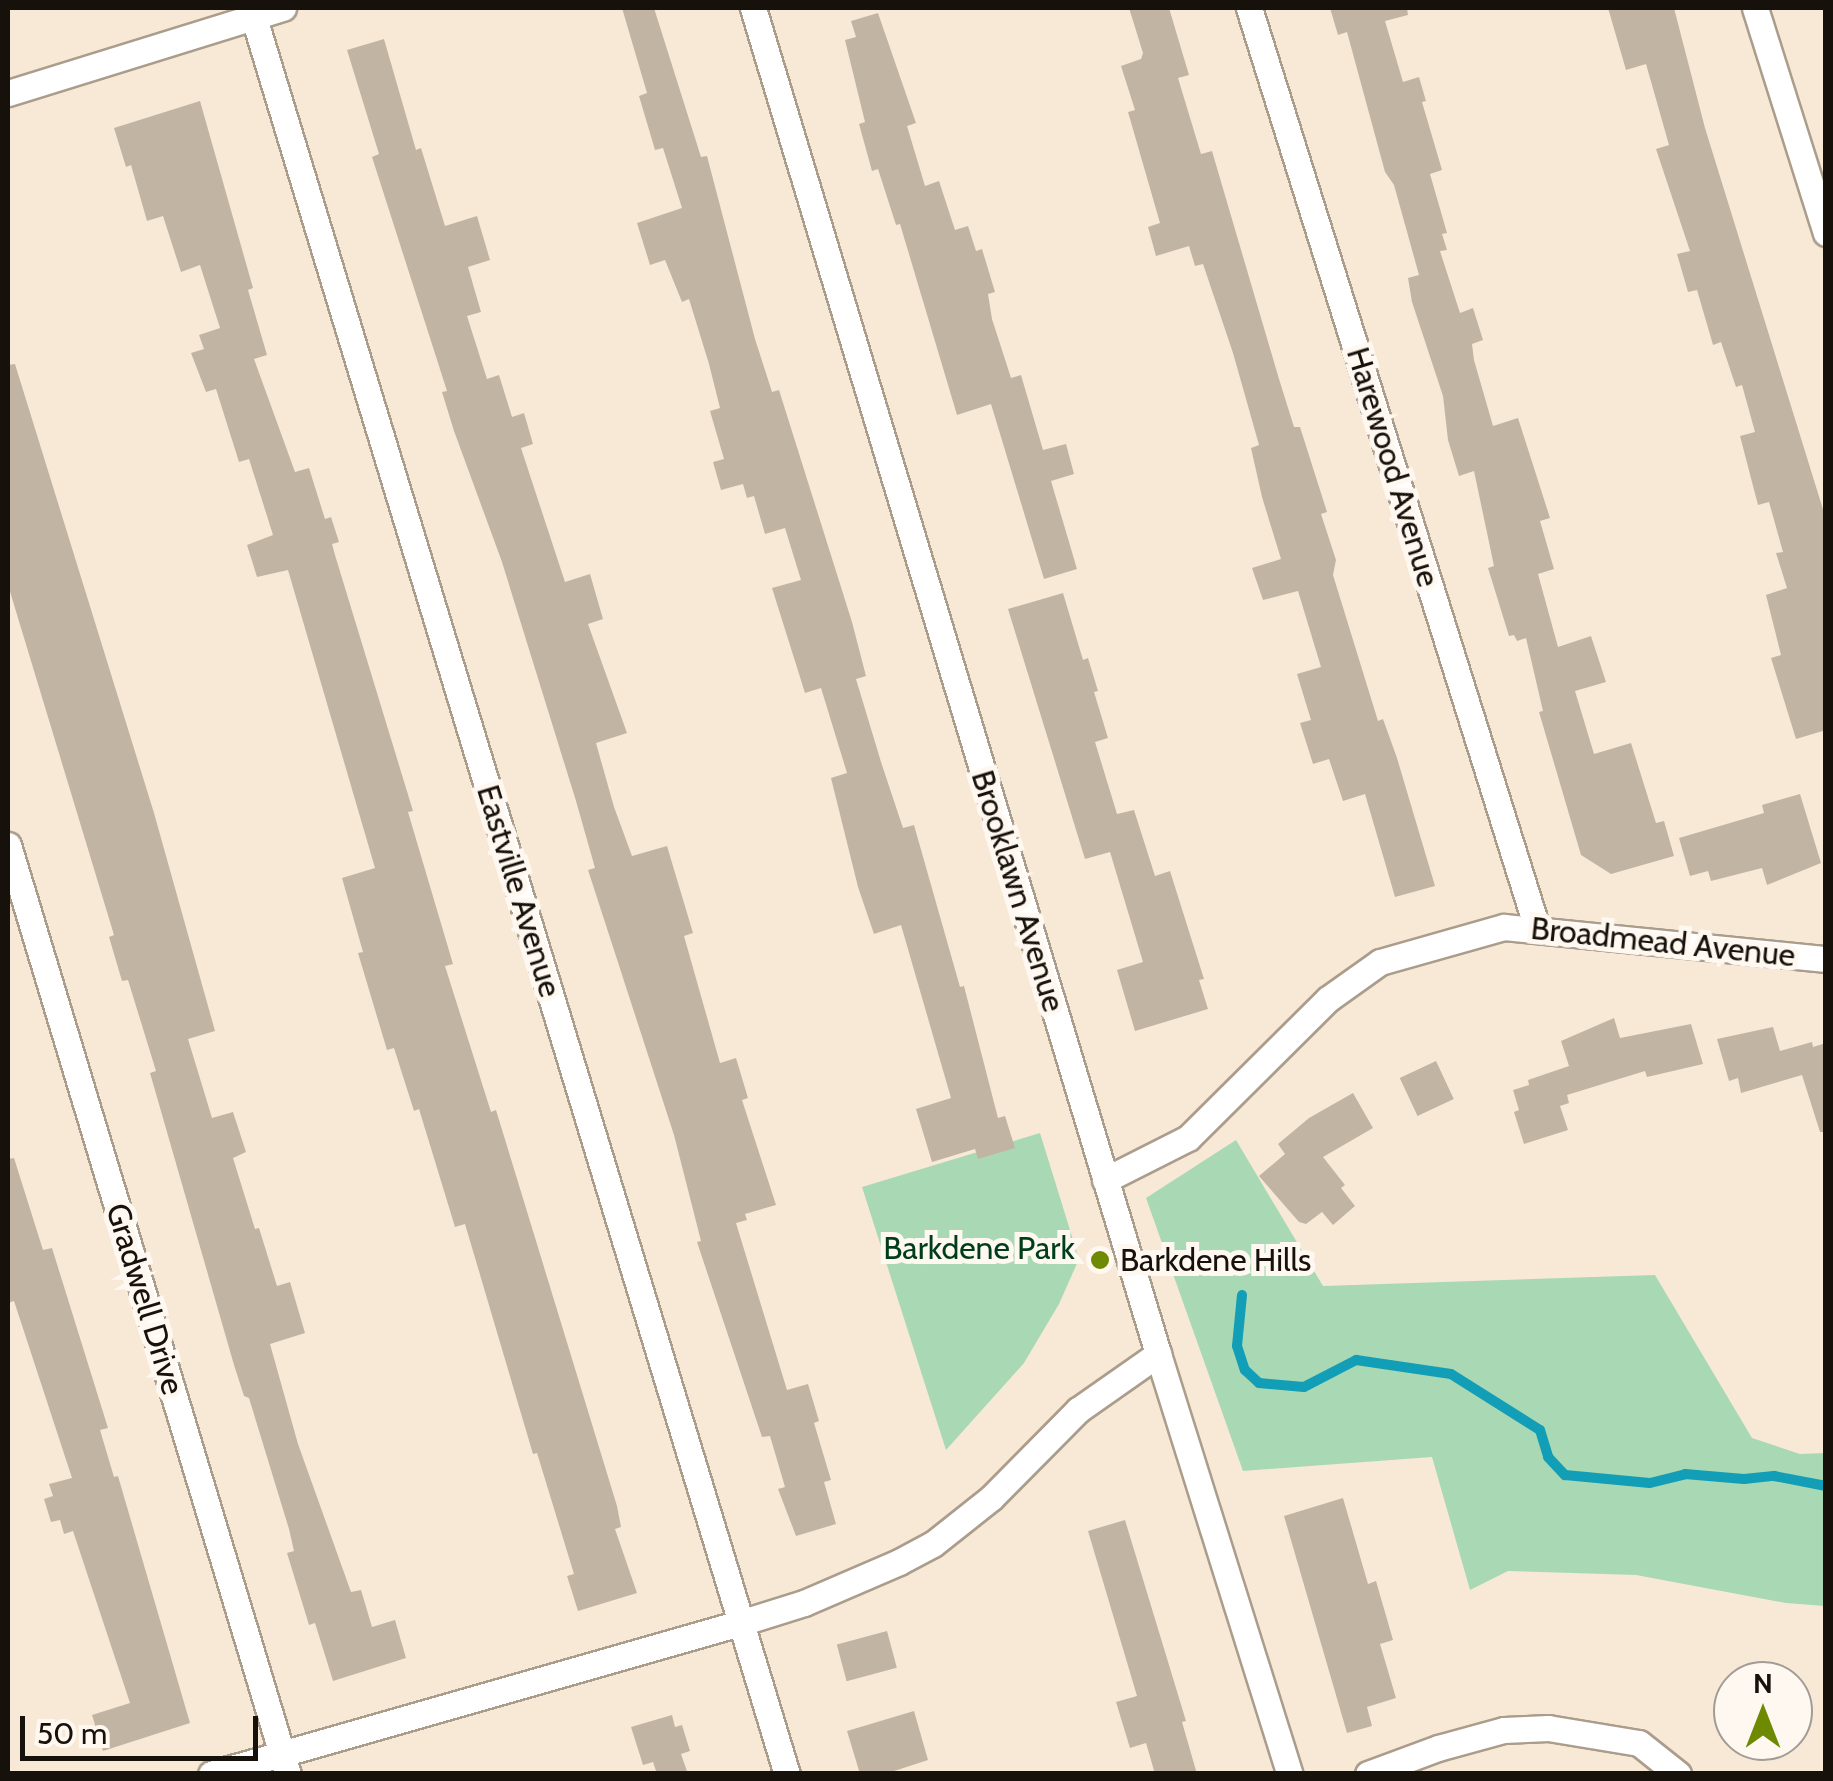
<!DOCTYPE html>
<style>
body{margin:0}
#map{position:relative;width:1833px;height:1781px;overflow:hidden;background:#f8e9d7;font-family:Cabin,sans-serif}
div>[style]{position:absolute}
[style*='--x']{left:calc(var(--x)*1px);top:calc(var(--y)*1px);width:calc(var(--w)*1px);rotate:calc(var(--a)*1deg)}
.green>*{inset:0;background:#a9d9b4}
.stream>*{height:10px;margin:-5px;padding:0 5px;transform-origin:5px;border-radius:5px;background:#129eb6}
.building>*{inset:0;background:#c2b4a3;transform-origin:0 0}
.roads{filter:drop-shadow(2px 0 #ab9d8c) drop-shadow(-2px 0 #ab9d8c) drop-shadow(0 2px #ab9d8c) drop-shadow(0 -2px #ab9d8c)}
.minor>*{height:25px;margin:-12.5px;padding:0 12.5px;transform-origin:12.5px;border-radius:12.5px;background:#fff}
.dots>*{width:28px;height:28px;translate:-50% -50%;box-sizing:border-box;border:5px solid #fef8f1;border-radius:50%}
span{translate:-50% -50%;white-space:nowrap;text-align:center;line-height:1.15;-webkit-text-stroke:10px #fef8f1;paint-order:stroke}
.street-label{font-size:32px;color:#16110b}
.park-label{font-size:32px;color:#003e1b}
.poi-label{font-size:32px;color:#16110b}
.left{translate:0 -50%;text-align:left}
.frame{position:absolute;inset:0;border:10px solid #16110b;pointer-events:none}
.north{position:absolute;left:1713px;top:1661px;width:100px;height:100px;box-sizing:border-box;background:#fef8f1;border:2px solid #a19c95;border-radius:50%;rotate:0deg;font-size:28px;font-weight:700;line-height:40px;text-align:center;color:#16110b}
.north::after{content:'';display:block;margin:auto;width:35px;height:45px;background:#6d8a02;clip-path:polygon(50% 0,100% 100%,50% 72%,0 100%)}
.scale{position:absolute;left:20px;top:1716px;width:238px;height:45px;box-sizing:border-box;border:5px solid #16110b;border-top:0;padding-left:12px;font-size:30px;line-height:35px;white-space:nowrap;color:#16110b;-webkit-text-stroke:8px #fef8f1;paint-order:stroke}
</style>
<div id="map">
<div class="green">
<div style="clip-path:polygon(1040px 1133px,1079px 1259px,1059px 1304px,1024px 1363px,946px 1450px,862px 1187px)"></div>
<div style="clip-path:polygon(1236px 1140px,1323px 1286px,1655px 1275px,1752px 1438px,1800px 1454px,1825px 1453px,1825px 1606px,1786px 1603px,1636px 1575px,1508px 1571px,1470px 1590px,1432px 1457px,1243px 1471px,1146px 1198px)"></div>
</div>
<div class="stream">
<div style="--x:1242;--y:1295;--w:51;--a:95.6"></div>
<div style="--x:1237;--y:1346;--w:25;--a:72"></div>
<div style="--x:1245;--y:1370;--w:19;--a:43"></div>
<div style="--x:1259;--y:1383;--w:45;--a:5.1"></div>
<div style="--x:1304;--y:1387;--w:59;--a:-27.4"></div>
<div style="--x:1356;--y:1360;--w:96;--a:8.4"></div>
<div style="--x:1451;--y:1374;--w:105;--a:32.2"></div>
<div style="--x:1540;--y:1430;--w:28;--a:73"></div>
<div style="--x:1548;--y:1457;--w:25;--a:47"></div>
<div style="--x:1565;--y:1475;--w:85;--a:5.4"></div>
<div style="--x:1650;--y:1483;--w:36;--a:-14"></div>
<div style="--x:1685;--y:1474;--w:59;--a:4.8"></div>
<div style="--x:1744;--y:1479;--w:30;--a:-6"></div>
<div style="--x:1774;--y:1476;--w:53;--a:10.9"></div>
</div>
<div class="building">
<div style="clip-path:polygon(622px 8px,654px 8px,701px 157px,707px 156px,755px 339px,772px 392px,779px 390px,852px 622px,866px 676px,856px 679px,881px 762px,903px 828px,914px 825px,960px 987px,964px 986px,998px 1118px,1005px 1116px,1015px 1148px,978px 1159px,975px 1149px,932px 1162px,916px 1109px,951px 1098px,901px 925px,874px 934px,858px 887px,831px 778px,847px 773px,821px 688px,805px 693px,772px 588px,801px 580px,785px 528px,765px 534px,754px 496px,747px 498px,743px 484px,721px 490px,713px 462px,724px 459px,710px 411px,720px 408px,709px 364px,689px 299px,682px 302px,665px 260px,650px 265px,637px 223px,682px 208px,663px 148px,655px 150px,639px 96px,647px 93px)"></div>
<div style="clip-path:polygon(1129px 8px,1169px 8px,1189px 75px,1178px 78px,1201px 154px,1212px 151px,1279px 379px,1294px 427px,1300px 427px,1327px 512px,1321px 514px,1336px 560px,1333px 575px,1378px 721px,1383px 719px,1397px 758px,1435px 886px,1395px 897px,1365px 794px,1343px 801px,1329px 759px,1313px 764px,1300px 723px,1311px 720px,1297px 674px,1321px 667px,1298px 591px,1263px 600px,1252px 568px,1281px 559px,1262px 497px,1251px 448px,1259px 445px,1233px 353px,1203px 264px,1195px 266px,1189px 246px,1156px 256px,1148px 227px,1160px 223px,1128px 112px,1135px 110px,1121px 66px,1141px 59px,1143px 53px)"></div>
<div style="clip-path:polygon(1330px 8px,1407px 8px,1408px 15px,1385px 21px,1403px 82px,1419px 77px,1426px 101px,1422px 102px,1442px 170px,1430px 174px,1447px 233px,1442px 234px,1447px 250px,1440px 251px,1460px 313px,1473px 308px,1483px 340px,1472px 344px,1474px 360px,1493px 426px,1518px 418px,1550px 518px,1540px 521px,1554px 569px,1538px 574px,1558px 647px,1591px 636px,1606px 682px,1575px 691px,1594px 754px,1631px 743px,1656px 823px,1664px 821px,1674px 856px,1611px 874px,1581px 855px,1539px 712px,1543px 711px,1526px 638px,1517px 641px,1514px 635px,1509px 636px,1488px 568px,1494px 566px,1474px 471px,1459px 476px,1448px 440px,1443px 396px,1412px 302px,1408px 278px,1419px 275px,1394px 185px,1385px 172px,1347px 32px,1338px 35px)"></div>
<div style="clip-path:polygon(1608px 8px,1674px 8px,1705px 128px,1826px 519px,1826px 730px,1796px 739px,1771px 658px,1781px 655px,1766px 595px,1787px 588px,1776px 553px,1783px 552px,1769px 502px,1758px 505px,1740px 436px,1755px 432px,1742px 385px,1736px 387px,1721px 342px,1713px 345px,1697px 290px,1688px 292px,1677px 254px,1690px 251px,1656px 149px,1669px 145px,1646px 64px,1626px 70px)"></div>
<div style="clip-path:polygon(878px 13px,916px 123px,907px 126px,925px 186px,939px 181px,955px 230px,968px 226px,976px 251px,982px 249px,995px 292px,988px 294px,992px 319px,1011px 378px,1021px 375px,1043px 450px,1066px 444px,1074px 474px,1051px 481px,1077px 569px,1044px 579px,991px 404px,957px 415px,900px 224px,896px 225px,878px 169px,872px 171px,859px 124px,865px 122px,845px 40px,856px 37px,851px 21px)"></div>
<div style="clip-path:polygon(384px 39px,416px 150px,421px 148px,445px 226px,477px 216px,490px 260px,468px 267px,481px 312px,467px 316px,487px 379px,499px 375px,512px 417px,524px 413px,533px 444px,521px 448px,565px 582px,590px 574px,603px 619px,588px 624px,627px 733px,596px 743px,614px 807px,632px 856px,667px 846px,693px 933px,684px 936px,720px 1063px,736px 1058px,748px 1098px,742px 1100px,776px 1205px,745px 1214px,747px 1220px,736px 1223px,787px 1390px,808px 1384px,819px 1421px,814px 1423px,831px 1480px,824px 1482px,836px 1524px,796px 1536px,778px 1489px,785px 1487px,770px 1436px,762px 1437px,697px 1242px,701px 1241px,674px 1135px,588px 870px,595px 868px,576px 801px,502px 562px,454px 431px,442px 392px,447px 391px,372px 157px,379px 154px,347px 50px)"></div>
<div style="clip-path:polygon(200px 101px,253px 288px,248px 290px,267px 355px,254px 359px,295px 472px,309px 468px,325px 519px,331px 517px,339px 542px,332px 544px,335px 555px,413px 811px,408px 812px,453px 964px,445px 966px,491px 1112px,496px 1110px,617px 1506px,621px 1527px,615px 1529px,637px 1593px,578px 1611px,567px 1576px,574px 1574px,537px 1453px,533px 1454px,465px 1224px,455px 1227px,419px 1109px,414px 1111px,394px 1048px,387px 1050px,358px 953px,363px 952px,342px 878px,375px 868px,288px 570px,257px 577px,247px 545px,273px 535px,249px 459px,239px 462px,216px 389px,206px 392px,191px 353px,204px 349px,199px 335px,220px 328px,200px 265px,181px 272px,163px 216px,147px 221px,131px 165px,126px 167px,114px 128px)"></div>
<div style="clip-path:polygon(15px 364px,154px 813px,215px 1031px,188px 1039px,212px 1118px,233px 1112px,246px 1152px,233px 1158px,255px 1229px,259px 1228px,277px 1286px,290px 1282px,305px 1333px,270px 1344px,298px 1444px,351px 1592px,361px 1590px,372px 1627px,395px 1620px,406px 1658px,333px 1681px,315px 1623px,309px 1625px,287px 1553px,294px 1551px,289px 1529px,249px 1398px,244px 1396px,234px 1365px,150px 1073px,156px 1071px,128px 980px,122px 981px,109px 937px,114px 935px,8px 585px,8px 365px)"></div>
<div style="clip-path:polygon(1063px 593px,1083px 660px,1088px 658px,1098px 691px,1094px 692px,1108px 738px,1095px 742px,1117px 814px,1134px 810px,1155px 876px,1170px 871px,1204px 979px,1199px 980px,1208px 1009px,1135px 1031px,1117px 970px,1143px 962px,1110px 852px,1085px 859px,1008px 609px)"></div>
<div style="clip-path:polygon(1800px 794px,1821px 863px,1767px 885px,1762px 868px,1711px 881px,1708px 871px,1690px 876px,1679px 838px,1764px 813px,1762px 805px)"></div>
<div style="clip-path:polygon(1614px 1018px,1620px 1038px,1691px 1024px,1703px 1064px,1647px 1077px,1645px 1071px,1567px 1095px,1569px 1103px,1560px 1106px,1568px 1130px,1524px 1144px,1514px 1112px,1519px 1110px,1513px 1090px,1529px 1085px,1528px 1080px,1569px 1066px,1561px 1041px)"></div>
<div style="clip-path:polygon(1773px 1027px,1780px 1051px,1812px 1042px,1813px 1047px,1826px 1043px,1826px 1132px,1820px 1132px,1802px 1075px,1741px 1093px,1738px 1078px,1729px 1081px,1717px 1039px)"></div>
<div style="left:1436px;top:1061px;width:42px;height:40px;rotate:65deg"></div>
<div style="clip-path:polygon(1353px 1093px,1373px 1128px,1323px 1157px,1345px 1185px,1341px 1188px,1355px 1206px,1333px 1225px,1322px 1212px,1306px 1224px,1299px 1222px,1259px 1176px,1285px 1154px,1278px 1144px,1309px 1118px)"></div>
<div style="clip-path:polygon(14px 1158px,43px 1250px,52px 1248px,108px 1428px,100px 1430px,114px 1477px,118px 1476px,190px 1723px,103px 1751px,92px 1715px,130px 1703px,73px 1531px,64px 1534px,60px 1520px,51px 1522px,44px 1499px,53px 1496px,49px 1484px,72px 1478px,14px 1301px,8px 1303px,8px 1159px)"></div>
<div style="clip-path:polygon(1343px 1498px,1368px 1584px,1376px 1581px,1393px 1640px,1380px 1644px,1396px 1698px,1367px 1707px,1372px 1726px,1347px 1733px,1284px 1516px)"></div>
<div style="clip-path:polygon(1125px 1520px,1186px 1721px,1182px 1722px,1197px 1774px,1155px 1774px,1146px 1743px,1130px 1748px,1116px 1702px,1137px 1696px,1088px 1531px)"></div>
<div style="left:887px;top:1631px;width:38px;height:52px;rotate:75deg"></div>
<div style="clip-path:polygon(914px 1711px,928px 1760px,885px 1774px,860px 1774px,847px 1731px)"></div>
<div style="clip-path:polygon(672px 1715px,675px 1727px,682px 1725px,690px 1751px,681px 1754px,688px 1774px,657px 1774px,653px 1762px,643px 1765px,631px 1727px)"></div>
</div>
<div class="roads">
<div class="minor">
<div style="--x:251;--y:8;--w:1846;--a:73.12"></div>
<div style="--x:753;--y:8;--w:1406;--a:73.25"></div>
<div style="--x:1158;--y:1354;--w:440;--a:72.6"></div>
<div style="--x:1249;--y:8;--w:964;--a:72.62"></div>
<div style="--x:1755;--y:8;--w:236;--a:72.5"></div>
<div style="--x:8;--y:93;--w:288;--a:-17.2"></div>
<div style="--x:8;--y:845;--w:970;--a:73.23"></div>
<div style="--x:1105;--y:1180;--w:93;--a:-26.8"></div>
<div style="--x:1188;--y:1138;--w:197;--a:-44.8"></div>
<div style="--x:1328;--y:999;--w:64;--a:-35.4"></div>
<div style="--x:1380;--y:962;--w:129;--a:-15.8"></div>
<div style="--x:1504;--y:927;--w:324;--a:5.7"></div>
<div style="--x:211;--y:1774;--w:550;--a:-15.93"></div>
<div style="--x:740;--y:1623;--w:67;--a:-17.4"></div>
<div style="--x:804;--y:1603;--w:103;--a:-23.3"></div>
<div style="--x:899;--y:1562;--w:38;--a:-28"></div>
<div style="--x:933;--y:1544;--w:74;--a:-38.4"></div>
<div style="--x:991;--y:1498;--w:124;--a:-45.3"></div>
<div style="--x:1078;--y:1410;--w:98;--a:-35"></div>
<div style="--x:1368;--y:1774;--w:75;--a:-20.4"></div>
<div style="--x:1438;--y:1748;--w:68;--a:-15.3"></div>
<div style="--x:1504;--y:1730;--w:44;--a:-2.6"></div>
<div style="--x:1548;--y:1728;--w:92;--a:9.4"></div>
<div style="--x:1639;--y:1743;--w:50;--a:38.5"></div>
</div>
</div>
<div class="dots">
<div style="left:1100px;top:1260px;background:#6d8a02"></div>
</div>
<div class="street-label">
<span style="left:1393px;top:467px;rotate:73deg">Harewood Avenue</span>
<span style="left:519px;top:891px;rotate:73deg">Eastville Avenue</span>
<span style="left:1018px;top:891px;rotate:73deg">Brooklawn Avenue</span>
<span style="left:1663px;top:942px;rotate:6deg">Broadmead Avenue</span>
<span style="left:145px;top:1299px;rotate:73deg">Gradwell Drive</span>
</div>
<div class="park-label">
<span style="left:979px;top:1248px">Barkdene Park</span>
</div>
<div class="poi-label">
<span class="left" style="left:1120px;top:1260px">Barkdene Hills</span>
</div>
<div class="frame"></div>
<div class="north">N</div>
<div class="scale">50 m</div>
</div>
